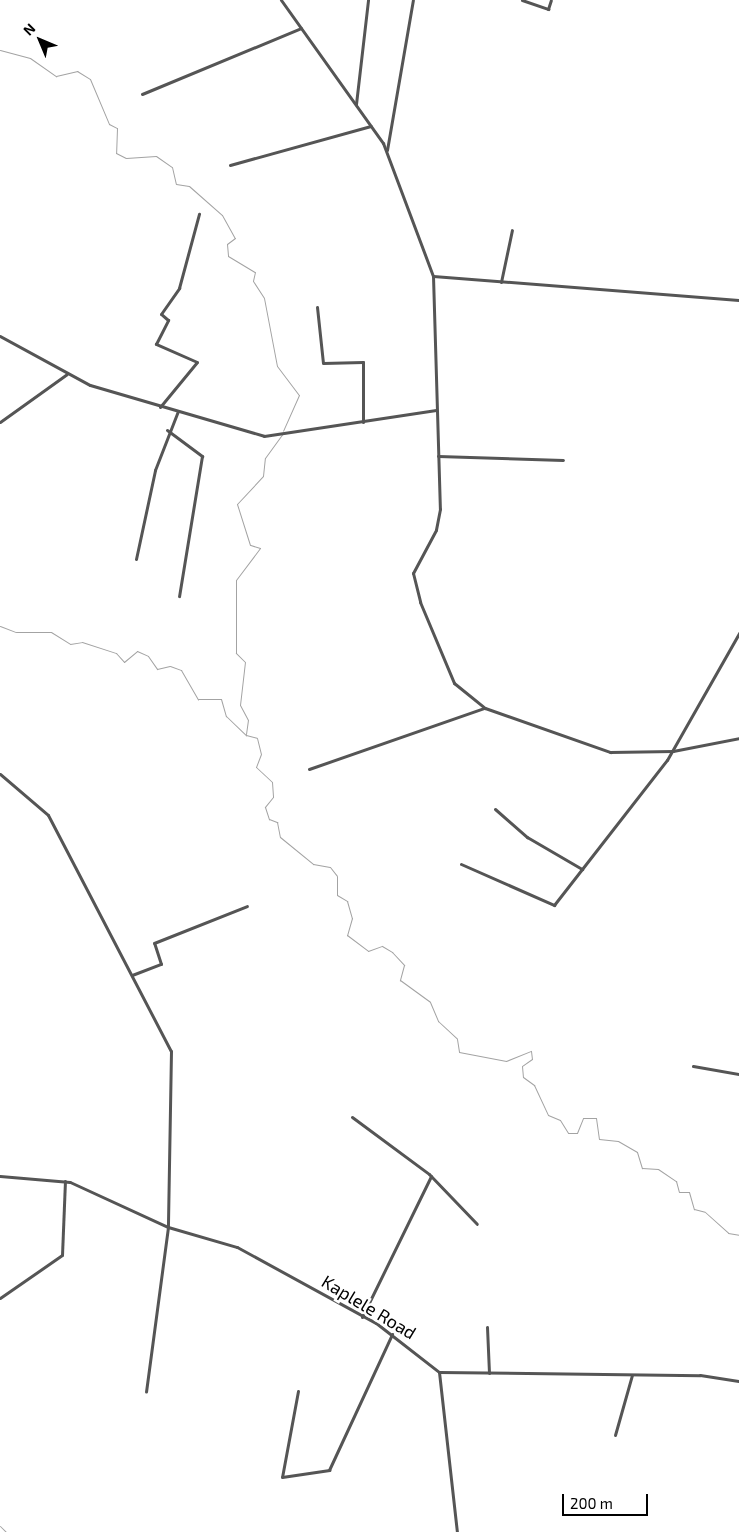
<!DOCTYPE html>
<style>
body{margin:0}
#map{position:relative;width:739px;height:1532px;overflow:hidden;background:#fff;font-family:"Exo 2",sans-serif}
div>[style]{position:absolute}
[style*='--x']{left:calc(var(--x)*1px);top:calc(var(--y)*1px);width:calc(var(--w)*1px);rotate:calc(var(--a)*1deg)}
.stream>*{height:1px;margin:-0.5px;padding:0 0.5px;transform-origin:0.5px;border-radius:0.5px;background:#a3a3a3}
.minor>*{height:3px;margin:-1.5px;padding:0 1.5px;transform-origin:1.5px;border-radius:1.5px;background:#555}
span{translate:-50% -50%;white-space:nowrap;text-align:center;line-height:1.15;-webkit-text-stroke:5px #fff;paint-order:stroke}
.street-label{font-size:18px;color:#000}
.north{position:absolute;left:15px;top:15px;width:50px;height:50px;-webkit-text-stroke:4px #fff;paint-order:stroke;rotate:315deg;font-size:14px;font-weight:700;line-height:20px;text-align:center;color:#000}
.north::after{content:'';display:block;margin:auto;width:18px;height:22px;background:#000;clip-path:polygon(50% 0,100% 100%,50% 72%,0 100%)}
.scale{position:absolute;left:562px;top:1494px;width:86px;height:22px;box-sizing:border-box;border:2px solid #000;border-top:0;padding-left:6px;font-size:15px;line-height:18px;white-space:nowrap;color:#000;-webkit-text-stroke:4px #fff;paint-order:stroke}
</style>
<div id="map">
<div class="stream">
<div style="--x:0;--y:50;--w:31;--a:15"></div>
<div style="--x:30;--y:58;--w:32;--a:35"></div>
<div style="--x:56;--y:76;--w:22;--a:-13"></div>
<div style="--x:77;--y:71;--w:15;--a:32"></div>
<div style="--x:90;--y:79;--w:49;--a:67.1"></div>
<div style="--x:109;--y:124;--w:9;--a:27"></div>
<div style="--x:117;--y:128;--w:25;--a:92"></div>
<div style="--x:116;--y:153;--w:11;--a:27"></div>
<div style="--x:126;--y:158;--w:30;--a:-4"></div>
<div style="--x:156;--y:156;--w:19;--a:35"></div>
<div style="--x:172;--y:167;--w:17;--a:77"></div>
<div style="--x:176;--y:184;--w:13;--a:9"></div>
<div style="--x:189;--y:186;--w:44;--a:41.3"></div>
<div style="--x:222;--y:215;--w:26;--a:61"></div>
<div style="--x:235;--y:238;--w:10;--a:143"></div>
<div style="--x:227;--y:244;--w:12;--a:85"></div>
<div style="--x:228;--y:256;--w:31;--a:31"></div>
<div style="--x:255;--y:272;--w:9;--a:103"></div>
<div style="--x:253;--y:281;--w:20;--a:57"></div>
<div style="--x:264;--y:298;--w:69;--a:79.2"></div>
<div style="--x:277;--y:366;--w:36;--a:53"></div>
<div style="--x:299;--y:395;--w:39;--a:114"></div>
<div style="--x:0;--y:626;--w:17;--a:21"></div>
<div style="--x:16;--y:632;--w:35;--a:0"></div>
<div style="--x:51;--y:632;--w:22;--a:32"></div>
<div style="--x:70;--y:644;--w:12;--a:-9"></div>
<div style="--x:82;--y:642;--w:36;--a:18"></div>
<div style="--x:116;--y:653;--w:12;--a:48"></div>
<div style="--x:124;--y:662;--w:17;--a:-40"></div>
<div style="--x:137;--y:651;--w:12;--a:24"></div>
<div style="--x:148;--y:656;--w:16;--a:55"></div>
<div style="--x:157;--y:669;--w:13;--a:-13"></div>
<div style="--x:170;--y:666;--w:12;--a:20"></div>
<div style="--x:181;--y:670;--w:34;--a:60"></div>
<div style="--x:198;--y:699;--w:23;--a:0"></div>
<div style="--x:221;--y:699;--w:18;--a:74"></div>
<div style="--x:226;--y:716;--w:28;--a:44"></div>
<div style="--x:246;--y:735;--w:11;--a:15"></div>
<div style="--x:257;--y:738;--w:16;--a:76"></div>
<div style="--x:261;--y:754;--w:14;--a:111"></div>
<div style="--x:256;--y:767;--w:22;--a:43"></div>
<div style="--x:272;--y:782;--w:15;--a:86"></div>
<div style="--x:273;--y:797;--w:13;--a:129"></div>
<div style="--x:265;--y:807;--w:13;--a:72"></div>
<div style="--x:269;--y:819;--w:9;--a:21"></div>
<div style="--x:277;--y:822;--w:15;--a:79"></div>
<div style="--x:280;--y:837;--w:43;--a:39.3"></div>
<div style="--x:313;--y:864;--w:17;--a:10"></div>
<div style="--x:330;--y:867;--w:11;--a:52"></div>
<div style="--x:337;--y:876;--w:19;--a:90"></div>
<div style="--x:337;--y:895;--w:12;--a:31"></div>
<div style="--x:347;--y:901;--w:18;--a:74"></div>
<div style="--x:352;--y:918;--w:18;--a:106"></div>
<div style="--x:347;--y:935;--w:26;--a:37"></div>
<div style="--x:368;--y:951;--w:15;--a:-20"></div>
<div style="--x:382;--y:946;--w:12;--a:31"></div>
<div style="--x:392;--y:952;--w:18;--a:47"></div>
<div style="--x:404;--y:965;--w:16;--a:105"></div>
<div style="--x:400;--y:980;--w:37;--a:36"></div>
<div style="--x:430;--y:1002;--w:21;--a:67"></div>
<div style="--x:438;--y:1021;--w:26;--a:43"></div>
<div style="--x:457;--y:1039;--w:13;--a:81"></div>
<div style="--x:459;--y:1052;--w:48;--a:10.8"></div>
<div style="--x:506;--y:1061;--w:27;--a:-22"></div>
<div style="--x:531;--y:1051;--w:8;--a:83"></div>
<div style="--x:532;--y:1059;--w:12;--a:145"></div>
<div style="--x:522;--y:1066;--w:11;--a:85"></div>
<div style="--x:523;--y:1077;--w:14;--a:36"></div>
<div style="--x:534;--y:1085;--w:33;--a:65"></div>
<div style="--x:548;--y:1115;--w:13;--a:23"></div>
<div style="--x:560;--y:1120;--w:15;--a:58"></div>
<div style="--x:568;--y:1133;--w:9;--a:0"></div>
<div style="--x:577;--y:1133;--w:16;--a:-68"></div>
<div style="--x:583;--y:1118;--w:13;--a:0"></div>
<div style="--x:596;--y:1118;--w:21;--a:82"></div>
<div style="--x:599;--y:1139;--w:19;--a:6"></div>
<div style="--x:618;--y:1141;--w:22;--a:30"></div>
<div style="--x:637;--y:1152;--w:17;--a:73"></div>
<div style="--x:642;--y:1168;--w:16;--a:4"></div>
<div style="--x:658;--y:1169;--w:22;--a:34"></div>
<div style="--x:676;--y:1181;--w:11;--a:75"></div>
<div style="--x:679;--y:1192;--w:10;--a:0"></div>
<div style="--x:689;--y:1192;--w:18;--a:74"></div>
<div style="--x:694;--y:1209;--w:11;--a:15"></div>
<div style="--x:705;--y:1212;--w:31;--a:42"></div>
<div style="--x:728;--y:1233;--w:11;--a:10"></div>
<div style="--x:246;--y:734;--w:14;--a:-82"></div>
<div style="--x:248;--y:720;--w:17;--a:-118"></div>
<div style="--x:240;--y:705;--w:43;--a:-83.4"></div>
<div style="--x:245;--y:662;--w:13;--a:-135"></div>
<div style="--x:236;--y:653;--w:73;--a:-90"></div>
<div style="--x:236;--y:580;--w:40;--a:-53"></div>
<div style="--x:260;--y:548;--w:10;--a:-163"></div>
<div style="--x:250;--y:545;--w:43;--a:-107.6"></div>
<div style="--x:237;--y:504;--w:38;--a:-47"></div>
<div style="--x:263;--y:476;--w:18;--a:-84"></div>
<div style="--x:265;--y:458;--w:29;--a:-54"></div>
<div style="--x:0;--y:1526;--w:8;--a:45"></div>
<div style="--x:86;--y:1532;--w:16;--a:0"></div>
<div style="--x:112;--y:1532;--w:16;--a:0"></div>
</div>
<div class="minor">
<div style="--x:281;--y:0;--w:176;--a:54.5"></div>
<div style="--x:383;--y:143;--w:142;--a:69.4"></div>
<div style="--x:433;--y:276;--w:233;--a:88.3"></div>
<div style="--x:440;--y:509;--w:21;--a:101"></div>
<div style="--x:436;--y:530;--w:49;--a:118.1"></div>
<div style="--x:413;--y:573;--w:30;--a:76"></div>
<div style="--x:420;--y:602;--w:88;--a:67.2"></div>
<div style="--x:454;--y:683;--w:40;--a:39"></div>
<div style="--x:485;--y:708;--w:133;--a:19.4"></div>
<div style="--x:610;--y:752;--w:63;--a:-0.9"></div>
<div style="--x:673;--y:751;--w:67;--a:-11.1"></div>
<div style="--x:522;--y:0;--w:28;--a:19"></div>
<div style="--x:548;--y:9;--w:9;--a:-72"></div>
<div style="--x:142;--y:94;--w:172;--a:-22.5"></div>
<div style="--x:356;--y:104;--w:105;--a:-83.4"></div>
<div style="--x:387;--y:150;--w:152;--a:-80.2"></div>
<div style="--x:230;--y:165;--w:146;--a:-15.5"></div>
<div style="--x:433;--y:276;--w:307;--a:4.5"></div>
<div style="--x:501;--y:282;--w:53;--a:-78.1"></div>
<div style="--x:317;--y:307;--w:56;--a:83.9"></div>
<div style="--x:323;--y:363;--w:40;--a:-1.4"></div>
<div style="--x:363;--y:362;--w:60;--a:90"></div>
<div style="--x:0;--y:336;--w:102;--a:28.6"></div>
<div style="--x:90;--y:385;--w:181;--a:16.3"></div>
<div style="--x:264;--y:436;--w:174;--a:-8.6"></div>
<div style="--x:160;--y:407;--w:58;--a:-50.6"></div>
<div style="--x:197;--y:362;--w:45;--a:-156.3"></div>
<div style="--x:156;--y:344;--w:27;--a:-63"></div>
<div style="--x:168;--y:320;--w:9;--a:-139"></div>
<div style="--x:161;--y:314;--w:32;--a:-55"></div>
<div style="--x:179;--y:288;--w:77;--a:-74.9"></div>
<div style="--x:0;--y:422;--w:82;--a:-35.6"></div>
<div style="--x:167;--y:430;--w:44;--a:36.6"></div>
<div style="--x:202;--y:456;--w:142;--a:99.3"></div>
<div style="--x:438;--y:456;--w:125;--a:1.8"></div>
<div style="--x:136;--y:559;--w:91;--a:-77.9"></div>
<div style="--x:155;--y:470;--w:63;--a:-68.7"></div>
<div style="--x:309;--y:769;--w:185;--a:-19.2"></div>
<div style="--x:0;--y:774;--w:63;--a:40.5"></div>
<div style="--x:48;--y:815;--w:266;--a:62.5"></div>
<div style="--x:171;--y:1051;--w:176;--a:91"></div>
<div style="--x:168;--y:1227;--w:166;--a:97.6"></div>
<div style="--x:495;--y:809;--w:43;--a:41.2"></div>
<div style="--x:527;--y:837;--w:64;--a:30.2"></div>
<div style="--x:461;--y:864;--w:102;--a:23.8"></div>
<div style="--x:554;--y:905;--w:184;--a:-52.1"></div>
<div style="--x:667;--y:760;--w:146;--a:-60.4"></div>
<div style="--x:132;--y:975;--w:31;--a:-21"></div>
<div style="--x:161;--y:964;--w:22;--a:-108"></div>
<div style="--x:154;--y:943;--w:100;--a:-21.7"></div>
<div style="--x:693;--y:1066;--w:47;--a:9.9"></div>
<div style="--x:352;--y:1117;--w:96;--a:36.5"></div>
<div style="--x:429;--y:1174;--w:69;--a:46.2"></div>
<div style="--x:0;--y:1176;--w:70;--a:4.9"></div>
<div style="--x:70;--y:1182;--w:108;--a:24.7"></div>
<div style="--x:168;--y:1227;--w:72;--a:16.2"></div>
<div style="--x:237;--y:1247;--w:158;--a:28.7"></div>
<div style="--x:376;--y:1323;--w:80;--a:37.9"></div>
<div style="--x:439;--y:1372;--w:261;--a:0.7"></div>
<div style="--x:700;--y:1375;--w:39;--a:9"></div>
<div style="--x:0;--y:1298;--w:75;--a:-34.7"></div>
<div style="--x:62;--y:1255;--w:74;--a:-87.7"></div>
<div style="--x:362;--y:1317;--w:157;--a:-63.9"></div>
<div style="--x:487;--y:1327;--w:46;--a:87.5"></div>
<div style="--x:439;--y:1372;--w:161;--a:83.6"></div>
<div style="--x:298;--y:1391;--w:87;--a:100.5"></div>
<div style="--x:282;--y:1477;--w:48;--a:-8.5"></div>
<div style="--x:329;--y:1470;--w:150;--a:-65.1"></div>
<div style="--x:615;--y:1435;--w:62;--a:-74.2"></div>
</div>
<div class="street-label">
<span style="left:369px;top:1307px;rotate:31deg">Kaplele Road</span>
</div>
<div class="north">N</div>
<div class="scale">200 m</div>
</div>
